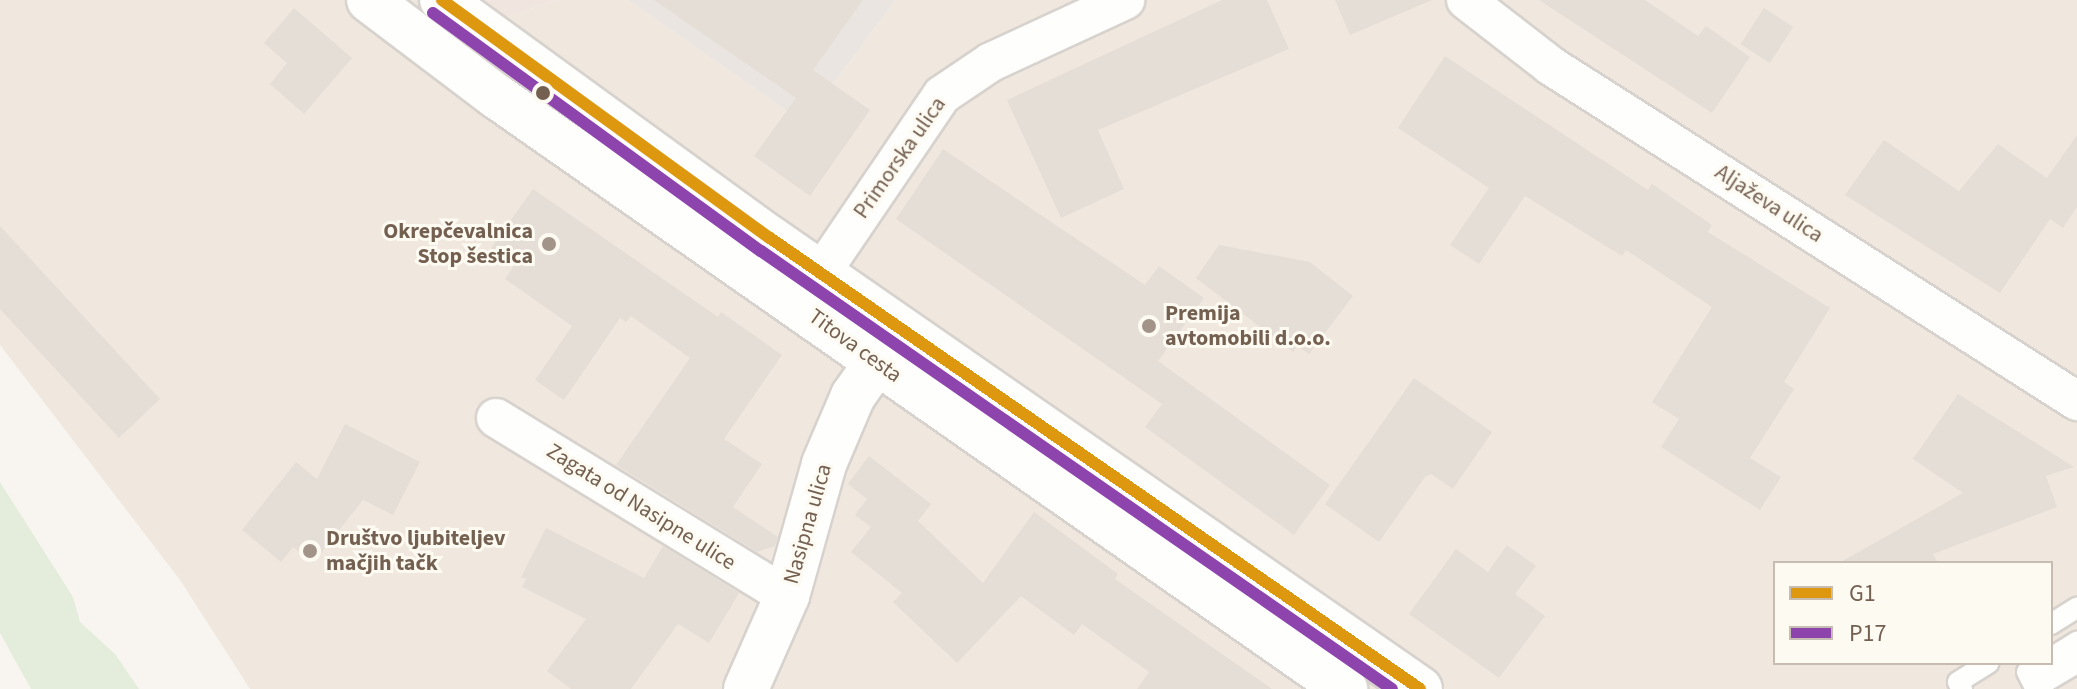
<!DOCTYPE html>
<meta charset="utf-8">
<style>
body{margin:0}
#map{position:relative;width:2077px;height:689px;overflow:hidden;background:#f8f5f0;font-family:"Source Sans 3",sans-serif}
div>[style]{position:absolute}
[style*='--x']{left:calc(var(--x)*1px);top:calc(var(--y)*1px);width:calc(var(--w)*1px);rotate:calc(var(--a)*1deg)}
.residential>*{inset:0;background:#f0e8de}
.commercial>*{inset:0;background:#f1e6df}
.industrial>*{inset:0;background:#eae5e0}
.green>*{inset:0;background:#e4eddc}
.building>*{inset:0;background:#e4ded7;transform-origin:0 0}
.roads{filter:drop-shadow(2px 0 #d7d2cd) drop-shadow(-2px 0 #d7d2cd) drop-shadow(0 2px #d7d2cd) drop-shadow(0 -2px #d7d2cd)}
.lane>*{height:20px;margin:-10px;padding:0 10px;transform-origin:10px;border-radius:10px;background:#fefefd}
.street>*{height:38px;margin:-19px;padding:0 19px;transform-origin:19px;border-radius:19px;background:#fefefd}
.secondary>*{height:44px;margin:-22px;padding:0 22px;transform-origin:22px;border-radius:22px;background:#fefefd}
.bus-1>*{height:12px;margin:-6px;padding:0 6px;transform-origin:6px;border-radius:6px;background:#dd9810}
.bus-2>*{height:12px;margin:-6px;padding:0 6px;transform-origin:6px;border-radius:6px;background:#8e44ad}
.dots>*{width:22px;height:22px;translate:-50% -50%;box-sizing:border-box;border:4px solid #fdfaf2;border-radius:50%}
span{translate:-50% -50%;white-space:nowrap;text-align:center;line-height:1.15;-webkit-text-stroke:6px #fdfaf2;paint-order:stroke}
.street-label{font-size:22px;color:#746051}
.poi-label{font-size:22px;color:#746051;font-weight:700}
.right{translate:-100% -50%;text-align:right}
.left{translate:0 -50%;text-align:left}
.legend{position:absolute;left:1773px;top:561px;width:280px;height:104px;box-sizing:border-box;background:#fdfaf2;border:2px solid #c6bcb2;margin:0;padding:10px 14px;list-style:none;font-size:24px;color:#746051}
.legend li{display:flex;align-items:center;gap:16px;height:40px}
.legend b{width:40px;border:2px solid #c6bcb2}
</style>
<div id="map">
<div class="residential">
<div style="clip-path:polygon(evenodd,0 0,476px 0,501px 19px,557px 0,628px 0,804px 123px,896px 0,2077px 0,2077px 689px,250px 689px,180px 580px,0 345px,0 0,1775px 563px,2051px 563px,2051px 663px,1775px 663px,1775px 563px)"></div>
</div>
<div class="commercial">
<div style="clip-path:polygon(476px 0,557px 0,501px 19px)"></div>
</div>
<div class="industrial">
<div style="clip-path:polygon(628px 0,896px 0,804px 123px)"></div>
</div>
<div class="green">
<div style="clip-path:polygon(0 482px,73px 597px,80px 622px,115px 654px,139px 689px,31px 689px,0 633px)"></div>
</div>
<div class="building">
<div style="clip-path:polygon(654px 0,863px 0,813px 70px,870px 110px,810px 196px,754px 156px,796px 98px)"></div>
<div style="clip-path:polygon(1222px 0,1267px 0,1289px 49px,1098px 130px,1124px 189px,1061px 218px,1007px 100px)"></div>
<div style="clip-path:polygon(1335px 0,1432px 0,1350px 35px)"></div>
<div style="clip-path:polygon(1539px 0,1645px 0,1698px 36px,1706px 26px,1750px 57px,1712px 113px)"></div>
<div style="clip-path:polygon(294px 8px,352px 58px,304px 114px,270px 84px,287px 63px,264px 43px)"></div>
<div style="left:1764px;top:8px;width:35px;height:43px;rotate:33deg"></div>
<div style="clip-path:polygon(1445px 56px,1648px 190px,1652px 184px,1712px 225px,1708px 232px,1830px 308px,1784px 382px,1794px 389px,1750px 458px,1781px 477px,1760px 510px,1661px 447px,1679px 419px,1652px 402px,1712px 307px,1626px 250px,1622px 256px,1525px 196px,1479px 264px,1450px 245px,1489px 188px,1398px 128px)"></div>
<div style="clip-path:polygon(2077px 135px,2077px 207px,2063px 228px,2050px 219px,2000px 293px,1845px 195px,1884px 140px,1959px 191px,1998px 144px,2047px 178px)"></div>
<div style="clip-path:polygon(943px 149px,1145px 285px,1159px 266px,1204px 298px,1158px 361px,1330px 485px,1294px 535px,1145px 427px,1162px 404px,896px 219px)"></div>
<div style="clip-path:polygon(533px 189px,718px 317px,721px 312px,782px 355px,724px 439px,762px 464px,733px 507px,778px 537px,775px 546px,757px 552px,616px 465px,690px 358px,631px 316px,626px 322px,620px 318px,564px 400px,535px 380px,572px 326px,505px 279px,515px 264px,491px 248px)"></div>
<div style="clip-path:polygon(0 226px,160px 399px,119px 438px,0 309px)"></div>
<div style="clip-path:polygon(1219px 245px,1310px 262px,1353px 296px,1309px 354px,1297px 346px,1293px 352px,1196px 278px)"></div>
<div style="clip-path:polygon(1414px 378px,1492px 432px,1453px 489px,1431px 474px,1425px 477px,1379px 542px,1325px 504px)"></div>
<div style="clip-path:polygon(1958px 394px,2074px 467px,2046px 476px,2057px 507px,1933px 554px,1938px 563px,1839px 563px,1963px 493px,1913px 459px)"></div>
<div style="clip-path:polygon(345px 424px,420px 462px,393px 515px,363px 500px,313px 563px,293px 547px,281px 562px,242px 530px,296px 462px,317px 479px)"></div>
<div style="clip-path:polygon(869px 456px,931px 504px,918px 521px,983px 583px,1034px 512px,1118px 574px,1115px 579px,1272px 689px,1137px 689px,1149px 672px,1082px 624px,1074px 635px,1021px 596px,957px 663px,893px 602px,902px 593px,851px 552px,871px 527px,855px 515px,867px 499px,848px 484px)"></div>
<div style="clip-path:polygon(546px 528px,644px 578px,663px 546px,739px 593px,709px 643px,678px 624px,631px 689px,571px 689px,547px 671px,586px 619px,522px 587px,526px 579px,521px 577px)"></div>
<div style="clip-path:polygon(1507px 545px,1536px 566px,1515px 594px,1545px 616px,1499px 678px,1409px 614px,1456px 549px,1488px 572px)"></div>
</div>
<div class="roads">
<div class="lane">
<div style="--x:2051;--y:624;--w:31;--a:-32"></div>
<div style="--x:2051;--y:658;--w:31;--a:-32"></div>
<div style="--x:2042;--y:663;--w:17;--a:149"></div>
<div style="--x:2027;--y:672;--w:18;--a:63"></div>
<div style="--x:2035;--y:688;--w:49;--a:-30.8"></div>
<div style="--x:1962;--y:689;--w:8;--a:-120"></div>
<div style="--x:1958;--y:682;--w:36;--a:-32"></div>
</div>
<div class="street">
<div style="--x:1466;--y:0;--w:108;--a:37.8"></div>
<div style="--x:1551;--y:66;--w:624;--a:32.49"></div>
<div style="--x:821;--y:273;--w:215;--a:-55.8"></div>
<div style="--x:942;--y:95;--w:59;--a:-34"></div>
<div style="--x:991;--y:62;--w:148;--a:-24.8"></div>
<div style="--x:496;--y:418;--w:341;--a:31.5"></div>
</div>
<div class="secondary">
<div style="--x:369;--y:0;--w:159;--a:37.1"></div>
<div style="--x:496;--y:96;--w:1036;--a:34.93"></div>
<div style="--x:442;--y:0;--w:405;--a:36"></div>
<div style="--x:770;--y:238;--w:791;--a:34.75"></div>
<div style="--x:746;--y:689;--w:102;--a:-66.2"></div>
<div style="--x:787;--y:596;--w:137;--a:-74.3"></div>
<div style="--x:824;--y:464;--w:74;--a:-66.9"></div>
<div style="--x:853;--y:396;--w:42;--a:-54.8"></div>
</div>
</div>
<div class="bus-1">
<div style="--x:442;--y:0;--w:405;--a:36"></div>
<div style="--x:770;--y:238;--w:791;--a:34.75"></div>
</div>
<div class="bus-2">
<div style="--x:433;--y:13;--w:405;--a:36"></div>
<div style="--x:761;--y:251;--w:768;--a:34.77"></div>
</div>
<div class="dots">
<div style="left:543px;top:93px;background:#746051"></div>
<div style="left:549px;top:244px;background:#a29489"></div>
<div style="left:1149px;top:326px;background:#a29489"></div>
<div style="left:310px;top:551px;background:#a29489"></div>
</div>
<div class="street-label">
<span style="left:900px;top:158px;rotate:-55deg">Primorska ulica</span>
<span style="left:1769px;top:204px;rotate:33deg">Aljaževa ulica</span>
<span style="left:855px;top:346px;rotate:36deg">Titova cesta</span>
<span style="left:641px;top:507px;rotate:32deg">Zagata od Nasipne ulice</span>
<span style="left:808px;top:524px;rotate:-74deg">Nasipna ulica</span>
</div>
<div class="poi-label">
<span class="right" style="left:533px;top:244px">Okrepčevalnica<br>Stop šestica</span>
<span class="left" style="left:1165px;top:326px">Premija<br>avtomobili d.o.o.</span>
<span class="left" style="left:326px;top:551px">Društvo ljubiteljev<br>mačjih tačk</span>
</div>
<ul class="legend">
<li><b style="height:10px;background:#dd9810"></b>G1</li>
<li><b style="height:10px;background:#8e44ad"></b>P17</li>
</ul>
</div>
